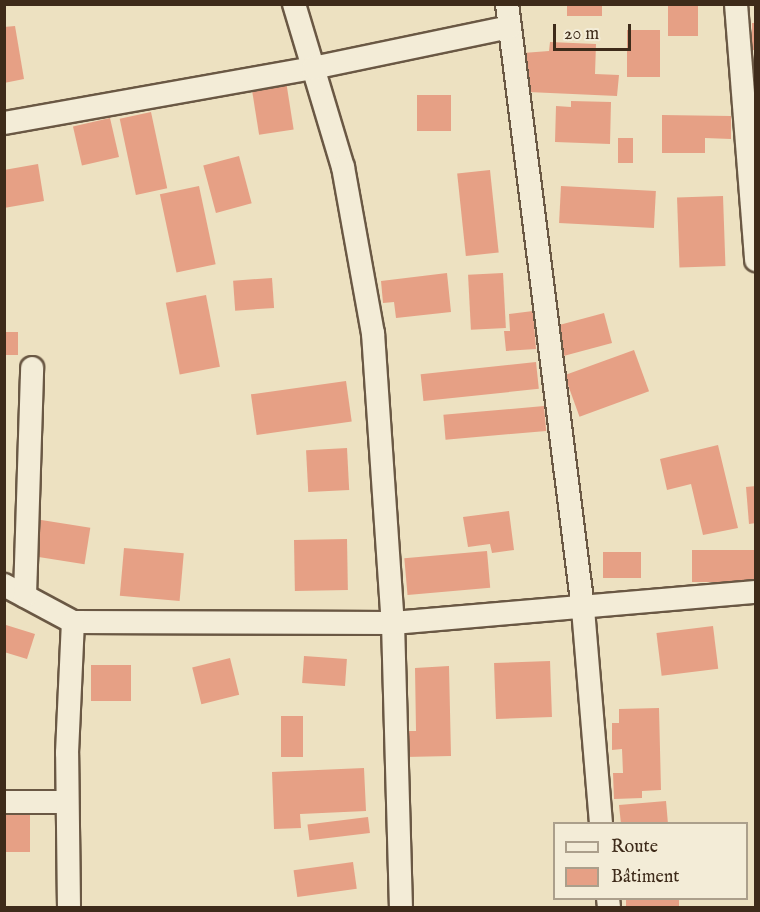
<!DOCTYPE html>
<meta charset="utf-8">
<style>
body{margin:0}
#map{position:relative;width:760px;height:912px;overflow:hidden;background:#ede1c1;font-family:"IM FELL English",serif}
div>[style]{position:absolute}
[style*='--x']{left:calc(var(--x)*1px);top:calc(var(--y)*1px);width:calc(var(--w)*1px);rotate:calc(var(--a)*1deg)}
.building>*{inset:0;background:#e6a085;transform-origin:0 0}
.roads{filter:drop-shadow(2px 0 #6a5844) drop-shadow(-2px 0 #6a5844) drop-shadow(0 2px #6a5844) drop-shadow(0 -2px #6a5844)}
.street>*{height:22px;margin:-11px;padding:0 11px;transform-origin:11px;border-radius:11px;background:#f3ecd7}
span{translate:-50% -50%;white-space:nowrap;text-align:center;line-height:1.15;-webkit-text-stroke:4.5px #f3ecd7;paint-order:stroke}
.frame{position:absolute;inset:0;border:6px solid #3e2b1a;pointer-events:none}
.legend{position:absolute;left:553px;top:822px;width:195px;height:78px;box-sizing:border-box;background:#f3ecd7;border:2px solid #ab9f8b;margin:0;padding:8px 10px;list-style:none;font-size:18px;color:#3e2b1a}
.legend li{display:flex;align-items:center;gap:12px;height:30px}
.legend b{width:30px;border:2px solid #ab9f8b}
.scale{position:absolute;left:553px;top:24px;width:78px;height:27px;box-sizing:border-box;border:3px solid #3e2b1a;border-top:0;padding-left:8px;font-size:18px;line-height:21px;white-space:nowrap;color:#3e2b1a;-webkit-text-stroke:4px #f3ecd7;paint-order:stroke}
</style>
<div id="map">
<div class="building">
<div style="left:567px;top:4px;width:35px;height:12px"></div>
<div style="left:668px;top:4px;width:30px;height:32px"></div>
<div style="left:752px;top:23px;width:4px;height:27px"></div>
<div style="clip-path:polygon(15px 26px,24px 79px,4px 83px,4px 27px)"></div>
<div style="left:627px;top:30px;width:33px;height:47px"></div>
<div style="clip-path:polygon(550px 42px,596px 44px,595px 74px,619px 75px,617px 96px,528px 92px,523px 53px,549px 51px)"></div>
<div style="left:286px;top:81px;width:49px;height:35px;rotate:81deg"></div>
<div style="left:417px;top:95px;width:34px;height:36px"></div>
<div style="clip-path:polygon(571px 101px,611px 102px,610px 144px,555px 142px,556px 106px,571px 107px)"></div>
<div style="left:151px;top:112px;width:78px;height:32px;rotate:78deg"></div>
<div style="clip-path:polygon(662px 115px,731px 116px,731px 139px,705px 138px,705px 153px,662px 153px)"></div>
<div style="left:110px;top:118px;width:40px;height:38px;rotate:77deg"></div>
<div style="left:618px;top:138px;width:15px;height:25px"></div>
<div style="left:239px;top:156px;width:49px;height:37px;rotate:75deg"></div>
<div style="clip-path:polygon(38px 164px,44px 201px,4px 208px,4px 170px)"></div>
<div style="left:490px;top:170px;width:83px;height:33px;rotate:84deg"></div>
<div style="left:199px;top:186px;width:80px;height:40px;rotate:78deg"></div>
<div style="left:561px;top:186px;width:95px;height:37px;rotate:3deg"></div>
<div style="left:723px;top:196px;width:70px;height:46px;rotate:88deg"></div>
<div style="clip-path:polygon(447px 273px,451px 312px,396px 318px,394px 302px,383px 303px,381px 281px)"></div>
<div style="left:503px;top:273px;width:55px;height:35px;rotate:87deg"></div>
<div style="left:272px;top:278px;width:30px;height:39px;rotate:86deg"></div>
<div style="left:206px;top:295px;width:73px;height:41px;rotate:79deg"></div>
<div style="clip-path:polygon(533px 311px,536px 349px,506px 351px,504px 331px,510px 331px,509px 314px)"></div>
<div style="left:604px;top:313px;width:31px;height:55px;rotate:75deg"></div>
<div style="left:18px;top:332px;width:23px;height:13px;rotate:90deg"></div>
<div style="left:634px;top:350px;width:44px;height:74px;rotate:70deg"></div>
<div style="left:536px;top:362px;width:27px;height:116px;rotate:84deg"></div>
<div style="left:346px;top:381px;width:41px;height:96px;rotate:82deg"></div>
<div style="left:544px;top:406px;width:25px;height:101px;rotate:85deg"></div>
<div style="clip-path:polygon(718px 445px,738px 528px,703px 535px,691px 484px,667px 490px,660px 459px)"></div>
<div style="left:347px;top:448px;width:42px;height:41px;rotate:87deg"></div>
<div style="clip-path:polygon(756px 486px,756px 523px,749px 524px,746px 487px)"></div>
<div style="clip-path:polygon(509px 511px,514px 550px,492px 553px,490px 544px,468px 547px,463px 517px)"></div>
<div style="left:35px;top:519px;width:56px;height:37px;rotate:9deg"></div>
<div style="left:347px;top:539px;width:51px;height:53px;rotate:89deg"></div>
<div style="left:124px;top:548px;width:60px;height:48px;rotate:5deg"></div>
<div style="left:756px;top:550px;width:32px;height:64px;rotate:90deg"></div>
<div style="left:487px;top:551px;width:37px;height:83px;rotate:85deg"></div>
<div style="left:603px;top:552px;width:38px;height:26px"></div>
<div style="clip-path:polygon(6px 625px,35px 634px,27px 659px,4px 652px)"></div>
<div style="left:713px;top:626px;width:43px;height:57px;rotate:83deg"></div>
<div style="left:304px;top:656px;width:43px;height:27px;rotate:4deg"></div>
<div style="left:230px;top:658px;width:38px;height:39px;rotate:76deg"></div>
<div style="left:550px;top:661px;width:56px;height:56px;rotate:88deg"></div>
<div style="left:91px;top:665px;width:40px;height:36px"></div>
<div style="clip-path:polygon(449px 666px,451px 756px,405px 757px,405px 731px,416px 731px,415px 668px)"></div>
<div style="clip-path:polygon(659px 708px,661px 790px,642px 791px,642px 798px,614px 799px,613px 773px,623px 773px,622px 749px,612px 750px,612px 723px,619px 723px,619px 709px)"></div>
<div style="left:281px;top:716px;width:22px;height:41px"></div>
<div style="clip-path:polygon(364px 768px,366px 811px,300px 814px,301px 828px,274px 829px,272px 772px)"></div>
<div style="clip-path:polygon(666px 801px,668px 824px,621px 824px,619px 805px)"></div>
<div style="left:4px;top:808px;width:26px;height:44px"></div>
<div style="left:368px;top:817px;width:16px;height:61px;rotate:83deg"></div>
<div style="left:353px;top:862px;width:27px;height:60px;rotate:82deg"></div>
<div style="left:626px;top:898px;width:53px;height:10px"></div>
</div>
<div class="roads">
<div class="street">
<div style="--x:294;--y:4;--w:170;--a:73.3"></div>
<div style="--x:343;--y:167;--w:169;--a:79.8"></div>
<div style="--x:373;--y:333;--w:291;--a:86.1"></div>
<div style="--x:393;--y:623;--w:285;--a:88.4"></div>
<div style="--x:507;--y:4;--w:610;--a:82.84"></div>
<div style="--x:583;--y:609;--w:216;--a:85.2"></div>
<div style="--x:736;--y:4;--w:257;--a:85.5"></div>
<div style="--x:4;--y:123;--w:314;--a:-10.1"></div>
<div style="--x:313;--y:68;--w:201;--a:-11.8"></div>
<div style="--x:4;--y:585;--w:78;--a:28.2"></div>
<div style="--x:73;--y:622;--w:320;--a:0.2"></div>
<div style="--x:393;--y:623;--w:364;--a:-4.9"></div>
<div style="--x:25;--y:596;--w:228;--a:-88.2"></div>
<div style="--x:4;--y:802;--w:63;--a:0"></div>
<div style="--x:608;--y:898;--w:10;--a:84"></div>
<div style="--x:69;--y:908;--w:155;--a:-90.7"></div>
<div style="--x:67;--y:753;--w:131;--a:-87.4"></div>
</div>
</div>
<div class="frame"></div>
<ul class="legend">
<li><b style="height:8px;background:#f3ecd7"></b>Route</li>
<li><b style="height:16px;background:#e6a085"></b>Bâtiment</li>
</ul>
<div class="scale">20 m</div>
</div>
